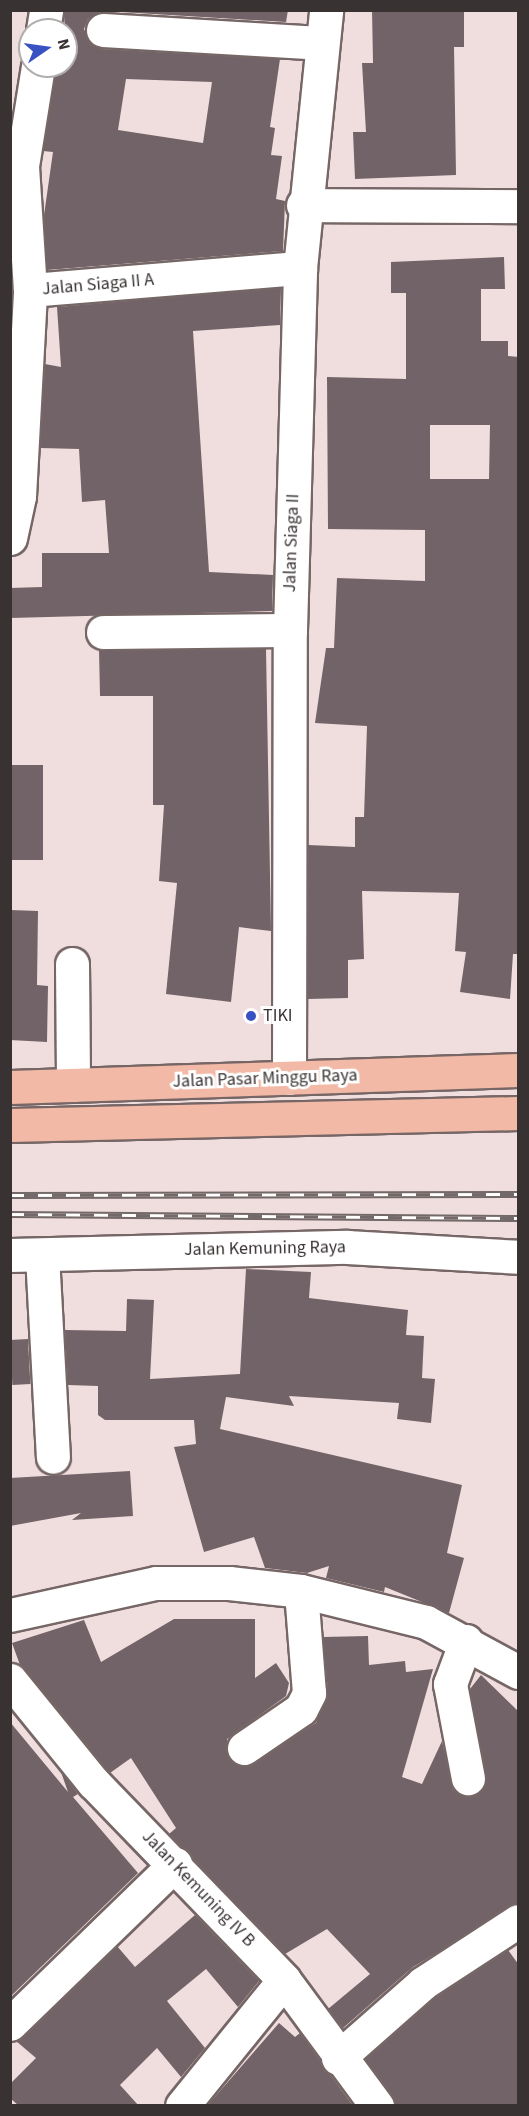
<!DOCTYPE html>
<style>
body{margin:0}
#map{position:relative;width:529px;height:2116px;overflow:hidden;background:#efdedd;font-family:"Source Sans 3",sans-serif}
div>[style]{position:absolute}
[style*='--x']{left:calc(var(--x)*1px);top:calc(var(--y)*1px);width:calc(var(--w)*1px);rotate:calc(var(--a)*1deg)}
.building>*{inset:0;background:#716368;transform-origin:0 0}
.roads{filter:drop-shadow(2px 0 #766666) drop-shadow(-2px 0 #766666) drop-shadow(0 2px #766666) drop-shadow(0 -2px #766666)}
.minor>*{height:33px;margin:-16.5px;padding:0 16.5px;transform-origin:16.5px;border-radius:16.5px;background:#fff}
.major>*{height:33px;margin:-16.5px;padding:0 16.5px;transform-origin:16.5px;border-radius:16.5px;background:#f1b9a6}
.rail>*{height:7px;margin-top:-3.5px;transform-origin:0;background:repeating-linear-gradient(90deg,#fff 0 14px,#736968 0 28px);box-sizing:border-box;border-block:2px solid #736968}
.dots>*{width:16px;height:16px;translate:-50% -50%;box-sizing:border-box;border:3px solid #fff;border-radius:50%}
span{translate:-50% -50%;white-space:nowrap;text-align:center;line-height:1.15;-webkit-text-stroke:6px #fff;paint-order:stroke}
.street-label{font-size:18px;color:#393232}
.poi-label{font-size:18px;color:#393232}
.left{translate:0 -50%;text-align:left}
.frame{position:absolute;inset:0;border:12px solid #393232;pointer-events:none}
.north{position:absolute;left:18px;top:18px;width:60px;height:60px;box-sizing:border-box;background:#fff;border:2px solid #b0adad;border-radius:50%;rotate:77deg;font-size:16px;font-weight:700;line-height:24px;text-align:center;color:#393232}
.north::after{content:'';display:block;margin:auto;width:21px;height:27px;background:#3852c4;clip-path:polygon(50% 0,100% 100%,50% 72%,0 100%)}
</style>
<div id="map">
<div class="building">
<div style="clip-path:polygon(evenodd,64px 10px,288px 10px,286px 22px,104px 11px,88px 19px,84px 29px,92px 45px,102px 49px,280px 59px,270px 127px,275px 128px,271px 155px,282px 156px,276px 199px,285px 201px,283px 251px,47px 270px,44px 215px,53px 152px,43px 151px,56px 66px,66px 66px,64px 10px,126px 79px,212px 82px,203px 143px,118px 130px,126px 79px)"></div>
<div style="clip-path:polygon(372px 10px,464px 10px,464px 47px,454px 47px,456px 175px,355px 179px,353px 132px,366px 132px,362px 63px,373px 63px)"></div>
<div style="clip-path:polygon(evenodd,504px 257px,505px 289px,481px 289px,481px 341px,508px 341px,508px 356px,519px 357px,519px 954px,513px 954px,510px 999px,460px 992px,466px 952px,455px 951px,459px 893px,362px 891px,364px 959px,348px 960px,348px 998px,308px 999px,308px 845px,355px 847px,355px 817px,364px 817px,367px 726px,315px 723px,326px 648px,334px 648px,337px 578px,425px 581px,425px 530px,328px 529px,327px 377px,406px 379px,406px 293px,391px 293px,391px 262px,504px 257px,430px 425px,490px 425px,489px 479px,430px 479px,430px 425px)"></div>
<div style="clip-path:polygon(281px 288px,280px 325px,193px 331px,209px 572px,273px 575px,272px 611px,10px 618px,10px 588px,42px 587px,42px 553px,109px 553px,105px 500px,82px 502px,79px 449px,40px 448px,45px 364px,61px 367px,57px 307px)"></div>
<div style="clip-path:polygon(266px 649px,271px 931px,239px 927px,231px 1002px,166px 994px,177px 883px,159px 881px,164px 805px,153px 805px,153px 696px,100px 696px,99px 650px)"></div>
<div style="left:10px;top:765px;width:33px;height:95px"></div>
<div style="clip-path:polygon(10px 910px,38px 911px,37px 985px,48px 986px,47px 1042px,10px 1040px)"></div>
<div style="clip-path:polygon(246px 1269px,311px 1272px,309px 1298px,408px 1310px,406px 1335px,424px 1336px,422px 1378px,435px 1379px,431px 1423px,397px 1419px,399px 1403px,289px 1396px,294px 1406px,226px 1397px,220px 1429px,462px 1485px,447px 1553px,464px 1558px,449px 1613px,385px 1587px,384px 1592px,326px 1578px,329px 1566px,307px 1573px,265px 1568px,254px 1537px,204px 1552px,174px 1447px,196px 1444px,194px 1420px,105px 1420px,98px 1415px,98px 1386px,68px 1385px,65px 1330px,126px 1331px,127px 1299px,154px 1300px,150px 1379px,240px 1374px)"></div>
<div style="left:28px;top:1339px;width:45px;height:18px;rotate:87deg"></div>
<div style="clip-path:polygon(130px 1471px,133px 1516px,72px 1520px,81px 1513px,10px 1526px,10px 1478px)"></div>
<div style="clip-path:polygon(174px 1619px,255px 1619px,255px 1678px,276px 1663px,289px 1683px,286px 1696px,227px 1739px,228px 1758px,245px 1767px,316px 1723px,328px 1692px,323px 1637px,368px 1636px,369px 1665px,405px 1661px,406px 1672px,433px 1669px,402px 1777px,422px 1784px,442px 1741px,453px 1790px,472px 1796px,486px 1784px,470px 1689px,481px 1675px,519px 1712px,519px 1903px,413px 1967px,343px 2028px,328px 2009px,370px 1974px,327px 1929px,285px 1954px,169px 1834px,176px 1828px,131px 1758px,110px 1773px,20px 1665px,12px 1643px,84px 1620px,101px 1662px)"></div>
<div style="clip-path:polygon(10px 1722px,68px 1792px,61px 1772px,78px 1794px,73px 1797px,138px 1873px,10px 1997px)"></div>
<div style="clip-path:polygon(195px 1915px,259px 1981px,238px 2007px,206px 1969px,167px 2001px,205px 2048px,181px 2077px,157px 2048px,120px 2085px,139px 2106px,19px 2106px,10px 2098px,10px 2084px,36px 2058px,16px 2041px,117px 1946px,135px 1967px)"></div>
<div style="clip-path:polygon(508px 1950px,519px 1965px,519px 2106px,395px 2106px,365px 2059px,434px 1998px)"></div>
<div style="clip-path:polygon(279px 2023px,295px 2037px,300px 2033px,353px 2106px,207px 2106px)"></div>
</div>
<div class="roads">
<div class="minor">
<div style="--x:43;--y:30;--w:20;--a:-81"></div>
<div style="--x:103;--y:30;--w:217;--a:3.4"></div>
<div style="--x:303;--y:205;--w:215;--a:0.3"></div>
<div style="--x:30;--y:290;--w:271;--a:-4.7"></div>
<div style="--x:10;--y:538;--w:43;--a:-77.9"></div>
<div style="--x:19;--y:496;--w:206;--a:-86.9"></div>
<div style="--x:30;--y:290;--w:124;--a:-93.7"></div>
<div style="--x:22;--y:166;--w:101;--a:-80.9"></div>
<div style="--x:103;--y:632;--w:187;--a:-0.6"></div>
<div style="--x:72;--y:964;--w:121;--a:89.5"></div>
<div style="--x:289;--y:1078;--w:448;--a:-89.9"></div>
<div style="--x:290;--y:630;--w:362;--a:-88.4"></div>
<div style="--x:300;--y:268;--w:259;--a:-84.2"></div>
<div style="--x:10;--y:1255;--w:337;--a:-1.4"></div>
<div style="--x:347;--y:1247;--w:171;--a:3.3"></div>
<div style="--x:42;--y:1255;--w:202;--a:86.9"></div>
<div style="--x:10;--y:1615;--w:149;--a:-12.4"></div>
<div style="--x:156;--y:1583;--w:73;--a:0"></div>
<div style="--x:229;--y:1583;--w:72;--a:6.3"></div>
<div style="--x:301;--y:1591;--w:129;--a:13.9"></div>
<div style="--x:426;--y:1622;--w:105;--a:28.5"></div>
<div style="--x:466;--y:1641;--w:46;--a:110.4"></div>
<div style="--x:450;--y:1684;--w:96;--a:79.2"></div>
<div style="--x:10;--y:1680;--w:132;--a:50.9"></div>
<div style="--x:93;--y:1782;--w:275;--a:46"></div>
<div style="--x:284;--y:1980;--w:157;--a:53.6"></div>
<div style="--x:244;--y:1748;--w:69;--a:-34.4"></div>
<div style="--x:301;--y:1709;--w:18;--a:-63"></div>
<div style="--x:309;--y:1693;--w:102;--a:-94.5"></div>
<div style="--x:10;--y:2024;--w:230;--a:-44.1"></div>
<div style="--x:338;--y:2058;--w:113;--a:-41.4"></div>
<div style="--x:423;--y:1983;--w:113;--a:-33.1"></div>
<div style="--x:182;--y:2106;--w:162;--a:-51"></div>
</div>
<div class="major">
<div style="--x:10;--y:1087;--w:508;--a:-1.92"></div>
<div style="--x:10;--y:1125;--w:508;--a:-1.35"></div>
</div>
</div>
<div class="rail">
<div style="--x:10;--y:1195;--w:508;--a:-0.11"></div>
<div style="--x:10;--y:1214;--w:508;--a:0.45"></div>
</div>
<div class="dots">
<div style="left:251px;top:1016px;background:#3852c4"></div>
</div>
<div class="street-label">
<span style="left:98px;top:285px;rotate:-5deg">Jalan Siaga II A</span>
<span style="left:292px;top:543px;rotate:-88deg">Jalan Siaga II</span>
<span style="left:265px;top:1079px;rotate:-2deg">Jalan Pasar Minggu Raya</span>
<span style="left:265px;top:1249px;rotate:-1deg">Jalan Kemuning Raya</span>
<span style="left:198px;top:1889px;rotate:46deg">Jalan Kemuning IV B</span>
</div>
<div class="poi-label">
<span class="left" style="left:263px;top:1016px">TIKI</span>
</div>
<div class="frame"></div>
<div class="north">N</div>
</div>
